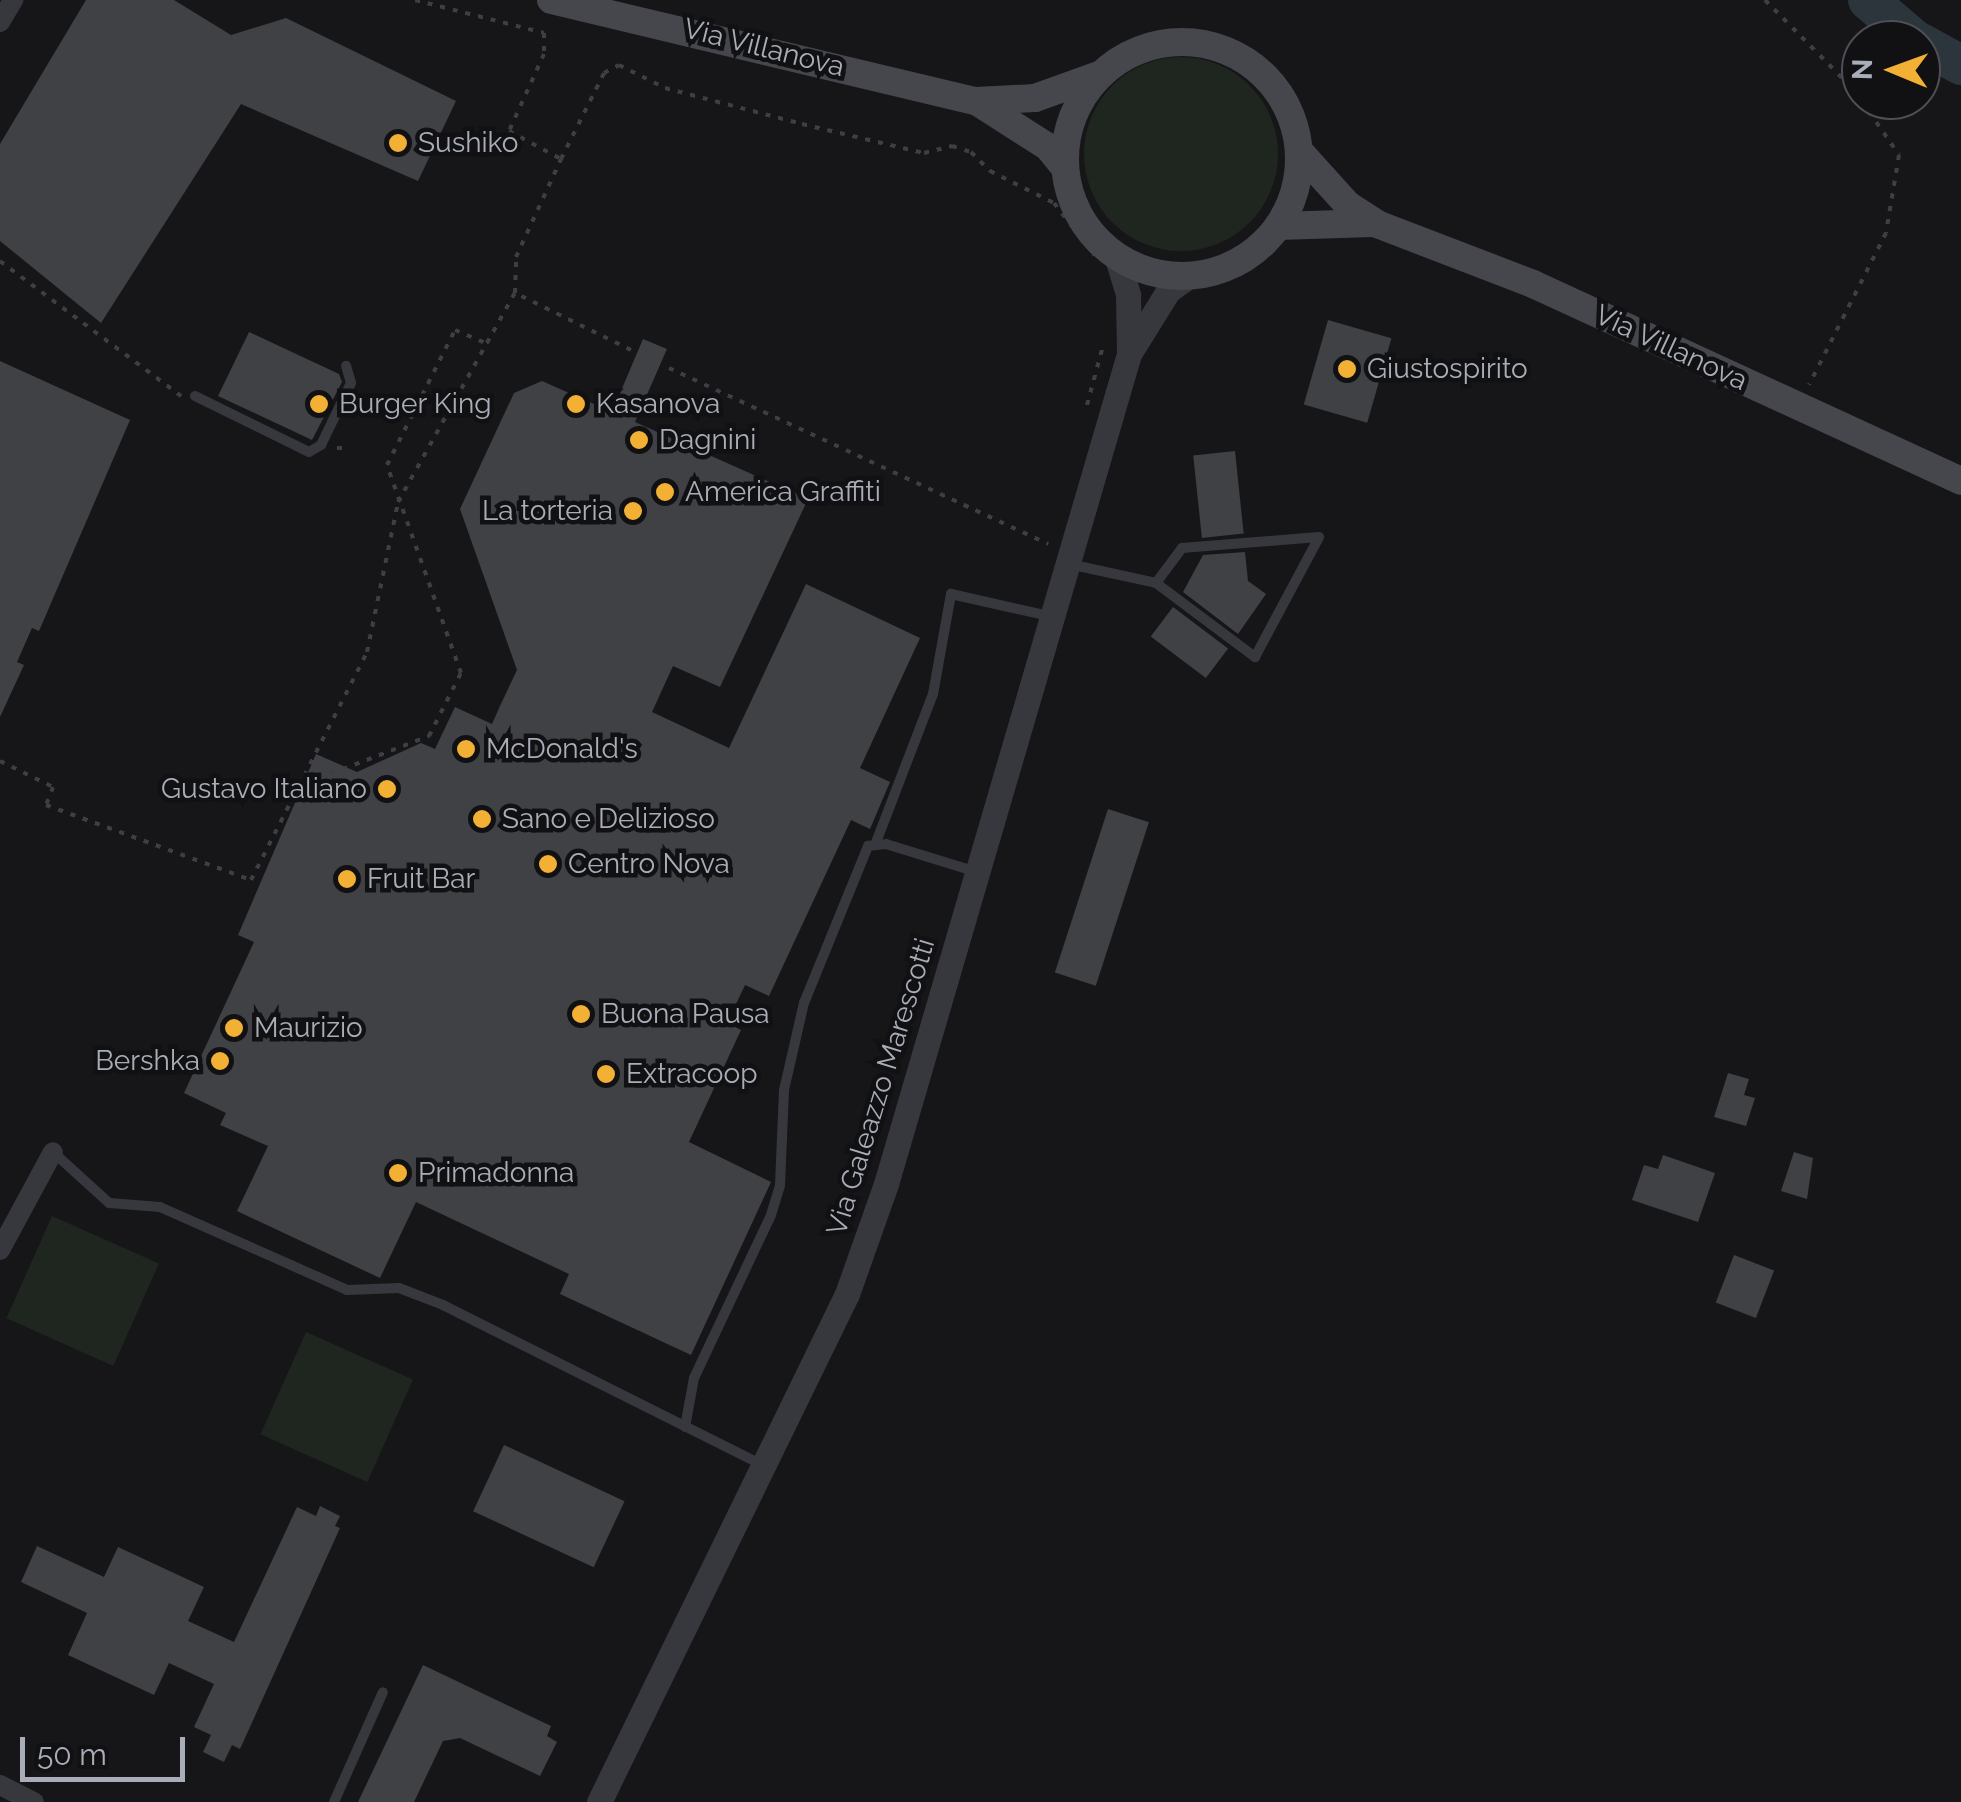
<!DOCTYPE html>
<style>
body{margin:0}
#map{position:relative;width:1961px;height:1802px;overflow:hidden;background:#161618;font-family:Raleway,sans-serif}
div>[style]{position:absolute}
[style*='--x']{left:calc(var(--x)*1px);top:calc(var(--y)*1px);width:calc(var(--w)*1px);rotate:calc(var(--a)*1deg)}
.green>*{inset:0;background:#1e261f;transform-origin:0 0}
.round{border-radius:50%}
.river>*{height:40px;margin:-20px;padding:0 20px;transform-origin:20px;border-radius:20px;background:#2c353c}
.building>*{inset:0;background:#404145;transform-origin:0 0}
.path>*{height:4px;margin-top:-2px;transform-origin:0;background:repeating-linear-gradient(90deg,#3d3f44 0 5px,transparent 0 13px)}
.service>*{height:10px;margin:-5px;padding:0 5px;transform-origin:5px;border-radius:5px;background:#37383d}
.minor>*{height:20px;margin:-10px;padding:0 10px;transform-origin:10px;border-radius:10px;background:#37383d}
.tertiary>*{height:25px;margin:-12.5px;padding:0 12.5px;transform-origin:12.5px;border-radius:12.5px;background:#37383d}
.secondary>*{height:28px;margin:-14px;padding:0 14px;transform-origin:14px;border-radius:14px;background:#45474d}
.secondary>.ring{margin:-14px;padding:0;box-sizing:content-box;background:none;border:28px solid #45474d;border-radius:50%}
.dots>*{width:28px;height:28px;translate:-50% -50%;box-sizing:border-box;border:5px solid #111113;border-radius:50%}
span{translate:-50% -50%;white-space:nowrap;text-align:center;line-height:1.15;-webkit-text-stroke:9px #111113;paint-order:stroke}
.street-label{font-size:28px;color:#a8adb8}
.poi-label{font-size:28px;color:#a8adb8}
.left{translate:0 -50%;text-align:left}
.right{translate:-100% -50%;text-align:right}
.north{position:absolute;left:1841px;top:20px;width:100px;height:100px;box-sizing:border-box;background:#111113;border:2px solid #4d4f55;border-radius:50%;rotate:271deg;font-size:28px;font-weight:700;line-height:40px;text-align:center;color:#a8adb8}
.north::after{content:'';display:block;margin:auto;width:35px;height:45px;background:#f2b134;clip-path:polygon(50% 0,100% 100%,50% 72%,0 100%)}
.scale{position:absolute;left:20px;top:1737px;width:165px;height:45px;box-sizing:border-box;border:5px solid #a8adb8;border-top:0;padding-left:12px;font-size:30px;line-height:35px;white-space:nowrap;color:#a8adb8;-webkit-text-stroke:8px #111113;paint-order:stroke}
</style>
<div id="map">
<div class="green">
<div class="round" style="left:1084px;top:57px;width:194px;height:194px"></div>
<div style="left:52px;top:1216px;width:117px;height:112px;rotate:24deg"></div>
<div style="left:306px;top:1332px;width:117px;height:112px;rotate:24deg"></div>
</div>
<div class="river">
<div style="--x:1868;--y:0;--w:62;--a:40.4"></div>
<div style="--x:1921;--y:43;--w:46;--a:28.8"></div>
</div>
<div class="building">
<div style="clip-path:polygon(86px 0,174px 0,231px 35px,286px 18px,456px 101px,418px 181px,241px 104px,101px 323px,0 241px,0 144px)"></div>
<div style="left:1328px;top:320px;width:66px;height:88px;rotate:16deg"></div>
<div style="clip-path:polygon(249px 332px,339px 374px,342px 382px,312px 440px,218px 396px)"></div>
<div style="clip-path:polygon(643px 339px,667px 349px,635px 422px,808px 499px,720px 687px,673px 666px,652px 712px,729px 748px,806px 584px,920px 638px,860px 768px,890px 782px,870px 829px,851px 820px,769px 996px,745px 985px,727px 1023px,741px 1030px,689px 1142px,771px 1182px,691px 1355px,560px 1294px,569px 1274px,416px 1202px,380px 1278px,237px 1211px,268px 1146px,220px 1125px,226px 1113px,184px 1093px,254px 942px,238px 935px,316px 754px,357px 772px,421px 743px,435px 749px,455px 707px,492px 724px,500px 706px,517px 670px,460px 509px,514px 393px,542px 381px,612px 412px)"></div>
<div style="clip-path:polygon(0 361px,130px 420px,39px 631px,32px 628px,17px 662px,24px 665px,0 717px)"></div>
<div style="left:1235px;top:451px;width:83px;height:42px;rotate:84deg"></div>
<div style="clip-path:polygon(1245px 552px,1248px 581px,1266px 594px,1238px 634px,1183px 592px,1203px 555px)"></div>
<div style="left:1173px;top:607px;width:69px;height:37px;rotate:37deg"></div>
<div style="left:1108px;top:809px;width:43px;height:172px;rotate:18deg"></div>
<div style="clip-path:polygon(1728px 1073px,1749px 1079px,1744px 1095px,1755px 1098px,1746px 1126px,1714px 1117px)"></div>
<div style="clip-path:polygon(1794px 1152px,1813px 1158px,1807px 1199px,1781px 1191px)"></div>
<div style="clip-path:polygon(1663px 1155px,1715px 1173px,1698px 1222px,1632px 1200px,1644px 1165px,1658px 1169px)"></div>
<div style="left:1734px;top:1255px;width:43px;height:51px;rotate:21deg"></div>
<div style="left:504px;top:1445px;width:133px;height:73px;rotate:25deg"></div>
<div style="clip-path:polygon(320px 1506px,340px 1516px,335px 1526px,340px 1528px,240px 1749px,232px 1745px,224px 1762px,203px 1752px,211px 1735px,194px 1727px,214px 1684px,169px 1663px,154px 1695px,68px 1655px,87px 1613px,21px 1582px,37px 1546px,104px 1577px,118px 1547px,204px 1587px,188px 1621px,234px 1642px,297px 1507px,316px 1516px)"></div>
<div style="clip-path:polygon(423px 1665px,551px 1726px,547px 1736px,557px 1742px,540px 1776px,460px 1738px,443px 1741px,414px 1802px,358px 1802px)"></div>
</div>
<div class="path">
<div style="--x:415;--y:0;--w:133;--a:14.3"></div>
<div style="--x:544;--y:33;--w:21;--a:90"></div>
<div style="--x:544;--y:54;--w:85;--a:114.4"></div>
<div style="--x:509;--y:131;--w:59;--a:28.3"></div>
<div style="--x:1765;--y:0;--w:127;--a:45.3"></div>
<div style="--x:1854;--y:90;--w:79;--a:55.3"></div>
<div style="--x:1899;--y:155;--w:79;--a:99.5"></div>
<div style="--x:1886;--y:233;--w:170;--a:116.9"></div>
<div style="--x:0;--y:261;--w:226;--a:36.7"></div>
<div style="--x:631;--y:350;--w:129;--a:-153.8"></div>
<div style="--x:515;--y:293;--w:36;--a:-88"></div>
<div style="--x:516;--y:257;--w:108;--a:-65.3"></div>
<div style="--x:561;--y:159;--w:96;--a:-63.4"></div>
<div style="--x:604;--y:73;--w:17;--a:-28"></div>
<div style="--x:619;--y:65;--w:51;--a:26.6"></div>
<div style="--x:665;--y:88;--w:142;--a:14.7"></div>
<div style="--x:802;--y:124;--w:125;--a:13.4"></div>
<div style="--x:924;--y:153;--w:29;--a:-14"></div>
<div style="--x:952;--y:146;--w:20;--a:18"></div>
<div style="--x:971;--y:152;--w:27;--a:45"></div>
<div style="--x:990;--y:171;--w:72;--a:26.6"></div>
<div style="--x:1054;--y:203;--w:66;--a:52.4"></div>
<div style="--x:669;--y:368;--w:418;--a:24.9"></div>
<div style="--x:1087;--y:405;--w:65;--a:-74.9"></div>
<div style="--x:337;--y:448;--w:13;--a:0"></div>
<div style="--x:0;--y:761;--w:59;--a:26.1"></div>
<div style="--x:53;--y:787;--w:19;--a:111"></div>
<div style="--x:46;--y:805;--w:218;--a:20.1"></div>
<div style="--x:251;--y:880;--w:256;--a:-63"></div>
<div style="--x:367;--y:652;--w:153;--a:-78.3"></div>
<div style="--x:398;--y:502;--w:240;--a:-60.8"></div>
<div style="--x:294;--y:788;--w:145;--a:-21.1"></div>
<div style="--x:429;--y:736;--w:71;--a:-63.1"></div>
<div style="--x:461;--y:673;--w:221;--a:-109.6"></div>
<div style="--x:387;--y:465;--w:151;--a:-63.3"></div>
<div style="--x:455;--y:330;--w:36;--a:23"></div>
</div>
<div class="service">
<div style="--x:195;--y:396;--w:127;--a:26.2"></div>
<div style="--x:309;--y:452;--w:14;--a:-30"></div>
<div style="--x:321;--y:445;--w:69;--a:-64.2"></div>
<div style="--x:351;--y:383;--w:18;--a:-106"></div>
<div style="--x:1069;--y:564;--w:89;--a:12.3"></div>
<div style="--x:1156;--y:583;--w:124;--a:36.8"></div>
<div style="--x:1255;--y:657;--w:136;--a:-61.9"></div>
<div style="--x:1156;--y:583;--w:44;--a:-53.4"></div>
<div style="--x:1182;--y:548;--w:137;--a:-4.6"></div>
<div style="--x:875;--y:845;--w:162;--a:-69"></div>
<div style="--x:933;--y:694;--w:102;--a:-79.8"></div>
<div style="--x:951;--y:594;--w:100;--a:12.7"></div>
<div style="--x:53;--y:1152;--w:76;--a:42.3"></div>
<div style="--x:109;--y:1203;--w:51;--a:4.5"></div>
<div style="--x:160;--y:1207;--w:205;--a:23.9"></div>
<div style="--x:347;--y:1290;--w:52;--a:-2.2"></div>
<div style="--x:399;--y:1288;--w:47;--a:21.1"></div>
<div style="--x:443;--y:1305;--w:359;--a:26.6"></div>
<div style="--x:685;--y:1427;--w:50;--a:-79.6"></div>
<div style="--x:694;--y:1378;--w:180;--a:-64.7"></div>
<div style="--x:771;--y:1215;--w:31;--a:-73"></div>
<div style="--x:780;--y:1185;--w:95;--a:-87.6"></div>
<div style="--x:784;--y:1090;--w:89;--a:-77.1"></div>
<div style="--x:804;--y:1003;--w:170;--a:-67.8"></div>
<div style="--x:868;--y:846;--w:18;--a:-6"></div>
<div style="--x:886;--y:844;--w:95;--a:17.1"></div>
<div style="--x:334;--y:1802;--w:120;--a:-66"></div>
</div>
<div class="minor">
<div style="--x:0;--y:22;--w:26;--a:-59"></div>
<div style="--x:0;--y:1250;--w:111;--a:-61.6"></div>
<div style="--x:0;--y:1785;--w:38;--a:27"></div>
</div>
<div class="tertiary">
<div style="--x:1117;--y:258;--w:39;--a:73"></div>
<div style="--x:1128;--y:295;--w:56;--a:89"></div>
<div style="--x:599;--y:1802;--w:565;--a:-63.98"></div>
<div style="--x:847;--y:1294;--w:117;--a:-70.5"></div>
<div style="--x:886;--y:1184;--w:865;--a:-73.68"></div>
<div style="--x:1129;--y:354;--w:74;--a:-58.2"></div>
<div style="--x:1168;--y:291;--w:22;--a:-36"></div>
</div>
<div class="secondary">
<div style="--x:551;--y:0;--w:437;--a:13.4"></div>
<div style="--x:976;--y:101;--w:85;--a:32.6"></div>
<div style="--x:1048;--y:147;--w:27;--a:51"></div>
<div class="ring" style="left:1065px;top:42px;width:206px;height:206px"></div>
<div style="--x:976;--y:101;--w:59;--a:-2.9"></div>
<div style="--x:1035;--y:98;--w:68;--a:-19.8"></div>
<div style="--x:1299;--y:151;--w:73;--a:47.8"></div>
<div style="--x:1348;--y:205;--w:35;--a:33"></div>
<div style="--x:1377;--y:224;--w:167;--a:21"></div>
<div style="--x:1533;--y:284;--w:471;--a:24.7"></div>
<div style="--x:1278;--y:226;--w:94;--a:-1.8"></div>
</div>
<div class="dots">
<div style="left:398px;top:143px;background:#f2b134"></div>
<div style="left:1347px;top:369px;background:#f2b134"></div>
<div style="left:319px;top:404px;background:#f2b134"></div>
<div style="left:576px;top:404px;background:#f2b134"></div>
<div style="left:639px;top:440px;background:#f2b134"></div>
<div style="left:665px;top:492px;background:#f2b134"></div>
<div style="left:633px;top:511px;background:#f2b134"></div>
<div style="left:466px;top:749px;background:#f2b134"></div>
<div style="left:387px;top:789px;background:#f2b134"></div>
<div style="left:482px;top:819px;background:#f2b134"></div>
<div style="left:548px;top:864px;background:#f2b134"></div>
<div style="left:347px;top:879px;background:#f2b134"></div>
<div style="left:581px;top:1014px;background:#f2b134"></div>
<div style="left:234px;top:1028px;background:#f2b134"></div>
<div style="left:220px;top:1061px;background:#f2b134"></div>
<div style="left:606px;top:1074px;background:#f2b134"></div>
<div style="left:398px;top:1173px;background:#f2b134"></div>
</div>
<div class="street-label">
<span style="left:764px;top:48px;rotate:14deg">Via Villanova</span>
<span style="left:1671px;top:348px;rotate:25deg">Via Villanova</span>
<span style="left:881px;top:1087px;rotate:-73deg">Via Galeazzo Marescotti</span>
</div>
<div class="poi-label">
<span class="left" style="left:418px;top:143px">Sushiko</span>
<span class="left" style="left:1367px;top:369px">Giustospirito</span>
<span class="left" style="left:339px;top:404px">Burger King</span>
<span class="left" style="left:596px;top:404px">Kasanova</span>
<span class="left" style="left:659px;top:440px">Dagnini</span>
<span class="left" style="left:685px;top:492px">America Graffiti</span>
<span class="right" style="left:613px;top:511px">La torteria</span>
<span class="left" style="left:486px;top:749px">McDonald's</span>
<span class="right" style="left:367px;top:789px">Gustavo Italiano</span>
<span class="left" style="left:502px;top:819px">Sano e Delizioso</span>
<span class="left" style="left:568px;top:864px">Centro Nova</span>
<span class="left" style="left:367px;top:879px">Fruit Bar</span>
<span class="left" style="left:601px;top:1014px">Buona Pausa</span>
<span class="left" style="left:254px;top:1028px">Maurizio</span>
<span class="right" style="left:200px;top:1061px">Bershka</span>
<span class="left" style="left:626px;top:1074px">Extracoop</span>
<span class="left" style="left:418px;top:1173px">Primadonna</span>
</div>
<div class="north">N</div>
<div class="scale">50 m</div>
</div>
